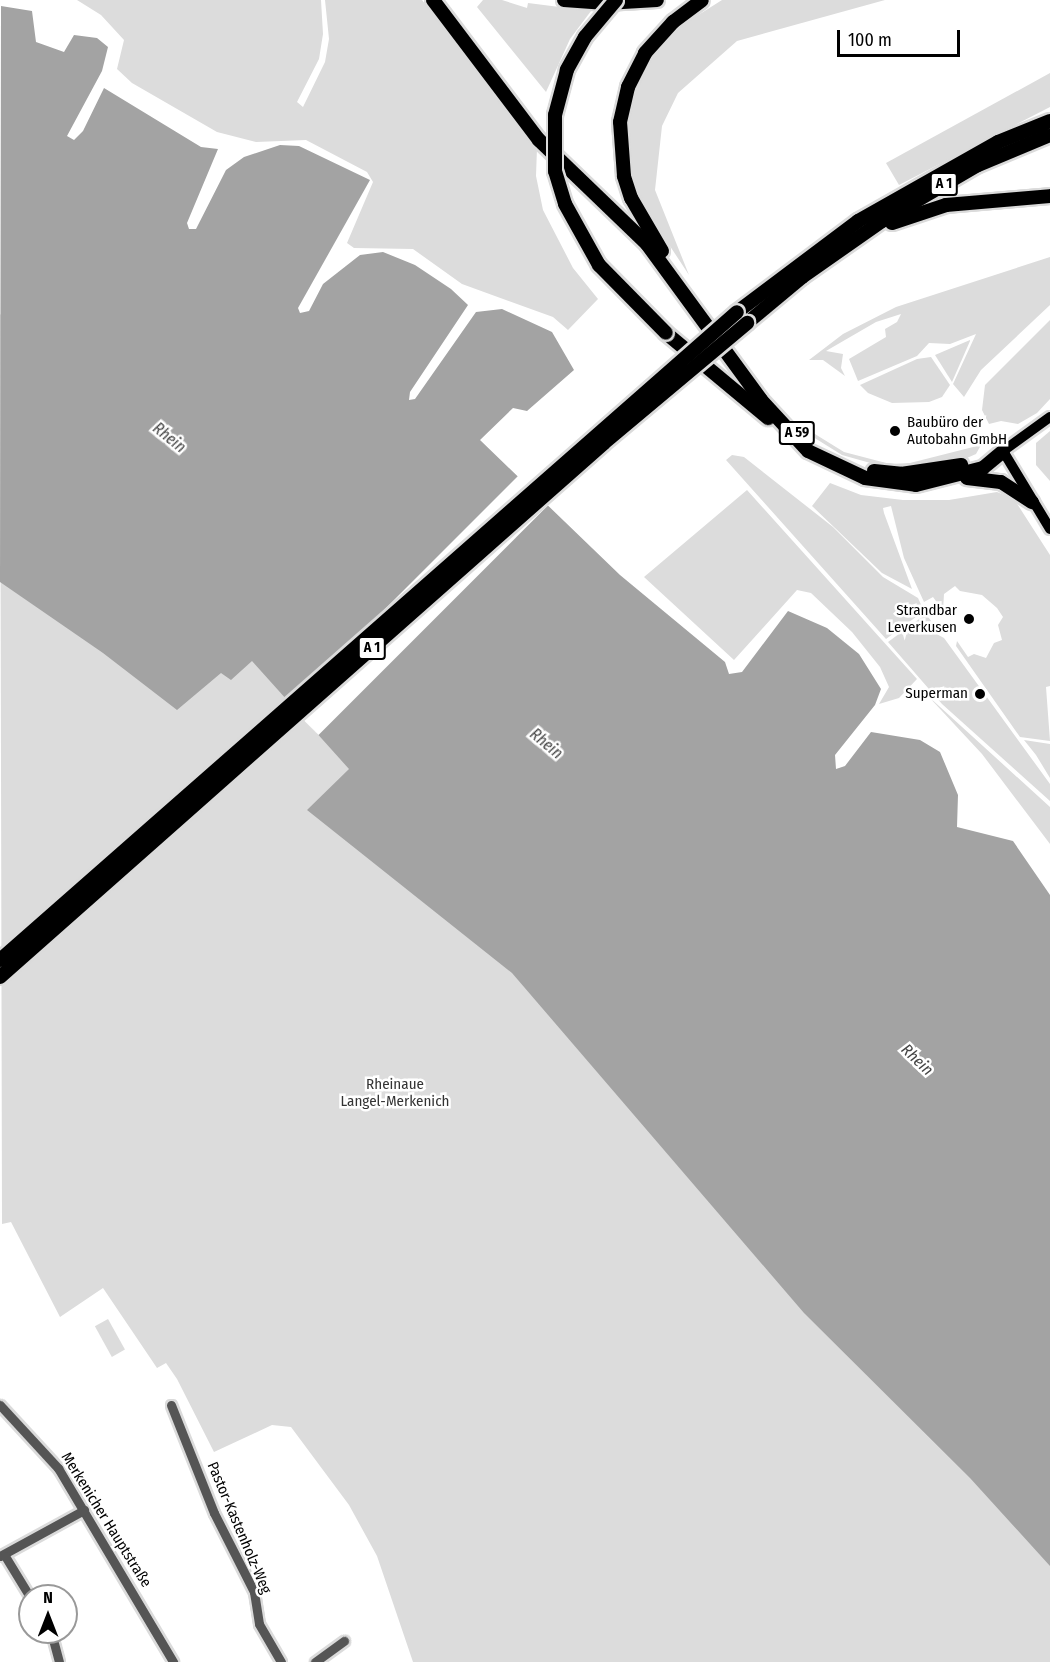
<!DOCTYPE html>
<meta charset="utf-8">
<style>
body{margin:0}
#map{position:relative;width:1050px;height:1662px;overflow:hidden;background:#fff;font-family:"Fira Sans Condensed",sans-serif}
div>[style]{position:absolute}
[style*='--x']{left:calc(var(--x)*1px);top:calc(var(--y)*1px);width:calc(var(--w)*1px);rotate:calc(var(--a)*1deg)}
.green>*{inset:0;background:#dcdcdc;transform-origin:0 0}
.water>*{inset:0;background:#a3a3a3}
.pier>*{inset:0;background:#fff;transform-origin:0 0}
.roads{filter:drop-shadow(2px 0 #dbdbdb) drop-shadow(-2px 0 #dbdbdb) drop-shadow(0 2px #dbdbdb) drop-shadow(0 -2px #dbdbdb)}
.minor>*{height:9px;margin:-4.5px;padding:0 4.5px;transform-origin:4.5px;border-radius:4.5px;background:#555}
.major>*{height:10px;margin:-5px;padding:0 5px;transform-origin:5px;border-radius:5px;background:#000}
.highway>*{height:14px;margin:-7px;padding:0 7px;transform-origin:7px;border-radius:7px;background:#000}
.bridges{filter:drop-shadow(2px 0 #dbdbdb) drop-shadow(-2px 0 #dbdbdb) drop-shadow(0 2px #dbdbdb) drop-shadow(0 -2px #dbdbdb)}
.highway-bridge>*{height:14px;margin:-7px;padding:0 7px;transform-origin:7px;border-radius:7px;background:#000}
.dots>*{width:16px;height:16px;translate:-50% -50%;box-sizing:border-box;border:3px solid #fff;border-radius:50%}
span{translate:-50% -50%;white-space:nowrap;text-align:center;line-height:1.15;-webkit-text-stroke:5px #fff;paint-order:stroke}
.shield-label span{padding:2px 4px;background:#fff;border:2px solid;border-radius:4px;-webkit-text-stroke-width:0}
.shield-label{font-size:14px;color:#000;font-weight:700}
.poi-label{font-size:15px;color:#000}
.left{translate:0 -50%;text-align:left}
.right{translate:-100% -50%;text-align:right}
.park-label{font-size:15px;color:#333}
.street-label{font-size:15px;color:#000}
.water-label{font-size:16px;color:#444;font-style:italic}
.north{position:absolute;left:18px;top:1584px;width:60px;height:60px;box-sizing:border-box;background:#fff;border:2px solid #999;border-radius:50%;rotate:0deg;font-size:16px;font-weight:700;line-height:24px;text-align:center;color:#000}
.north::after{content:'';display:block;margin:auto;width:21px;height:27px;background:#000;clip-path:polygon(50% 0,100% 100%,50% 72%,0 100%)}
.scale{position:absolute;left:837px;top:30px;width:123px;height:27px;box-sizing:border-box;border:3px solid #000;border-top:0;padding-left:8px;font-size:18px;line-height:21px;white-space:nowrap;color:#000;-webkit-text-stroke:4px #fff;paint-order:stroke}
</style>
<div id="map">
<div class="green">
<div style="clip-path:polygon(77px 0,321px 0,323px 34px,319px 59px,297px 102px,303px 107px,325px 62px,329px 39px,325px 0,422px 0,537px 148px,536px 176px,543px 210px,573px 268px,598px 299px,568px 330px,553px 317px,462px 284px,413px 249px,354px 248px,347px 243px,373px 182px,367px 172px,306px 140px,256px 142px,217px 132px,132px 83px,117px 69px,124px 40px,101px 15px)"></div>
<div style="clip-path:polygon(483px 0,502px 0,527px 8px,528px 3px,591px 11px,570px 39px,546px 92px,477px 7px)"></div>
<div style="clip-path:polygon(722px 0,885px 0,737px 41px,678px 93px,662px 126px,655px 190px,689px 275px,641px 202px,630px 170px,629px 113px,634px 92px,650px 56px,673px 31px)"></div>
<div style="clip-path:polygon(1050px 73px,1050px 107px,899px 185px,886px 163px)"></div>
<div style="clip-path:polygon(1050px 257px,1050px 305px,981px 370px,964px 397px,953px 384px,976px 334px,950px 344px,929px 343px,917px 356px,858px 381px,849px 359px,886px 337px,885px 329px,897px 322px,901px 314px,876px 322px,826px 351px,843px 354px,841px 368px,845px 376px,823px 360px,809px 360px,843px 334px,896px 307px)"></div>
<div style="clip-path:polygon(0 314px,1050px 1300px,1050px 1662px,413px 1662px,377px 1556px,349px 1505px,291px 1427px,272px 1425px,214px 1452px,177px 1379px,166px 1363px,157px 1368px,103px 1288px,60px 1317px,11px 1222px,2px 1224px)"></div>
<div style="clip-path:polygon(1050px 320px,1050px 399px,1037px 413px,1018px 424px,1001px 421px,989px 424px,982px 410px,985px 385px)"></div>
<div style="clip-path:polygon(970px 340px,970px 341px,952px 382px,935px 355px)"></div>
<div style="clip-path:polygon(931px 357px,950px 385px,942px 397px,929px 402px,892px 403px,868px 393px,860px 385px,917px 359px)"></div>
<div style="clip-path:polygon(802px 426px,844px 452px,890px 464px,910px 463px,981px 445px,976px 454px,960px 461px,913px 469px,881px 466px,842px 455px,805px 432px)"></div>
<div style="clip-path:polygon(1050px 431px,1050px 481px,1036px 465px,1036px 443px)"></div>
<div style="clip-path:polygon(732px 455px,744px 457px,833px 527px,883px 577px,918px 598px,924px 611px,886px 639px,726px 460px)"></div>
<div style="clip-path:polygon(830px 483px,861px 495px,903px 500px,949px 500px,997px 492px,1014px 499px,1050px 555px,1050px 686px,1046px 687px,1050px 741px,1020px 737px,956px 646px,957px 641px,968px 657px,974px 654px,986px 658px,994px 643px,1002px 640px,998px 625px,1003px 617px,997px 608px,982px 595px,960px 591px,955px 586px,944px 594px,943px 611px,933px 597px,924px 602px,904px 558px,891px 506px,883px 508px,884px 513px,912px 589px,882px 573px,812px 506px)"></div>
<div style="clip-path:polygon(747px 490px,917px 679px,899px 698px,879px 704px,889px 687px,880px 667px,852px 632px,811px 593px,797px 590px,734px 660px,644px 577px)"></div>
<div style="clip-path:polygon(926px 614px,934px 625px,929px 630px,944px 638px,1050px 784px,1050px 801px,942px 704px,888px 642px)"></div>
<div style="clip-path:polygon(928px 696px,1050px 807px,1050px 844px,982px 754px)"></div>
<div style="clip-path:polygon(1024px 740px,1050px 744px,1050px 778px,1036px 755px)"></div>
<div style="left:108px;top:1319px;width:35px;height:15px;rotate:61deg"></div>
</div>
<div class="water">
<div style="clip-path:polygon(1px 6px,32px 11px,36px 42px,64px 52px,74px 35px,97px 38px,108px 47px,102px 71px,67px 136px,74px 140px,83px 131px,104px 88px,201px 147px,218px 149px,187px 223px,189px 229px,196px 229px,226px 170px,244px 157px,280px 145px,299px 146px,370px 180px,298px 308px,300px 313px,309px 311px,323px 284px,360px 255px,383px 252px,415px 265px,451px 289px,468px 305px,410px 392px,409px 400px,415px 399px,476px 312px,502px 309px,552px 332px,574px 370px,527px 411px,513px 408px,480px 440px,620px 575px,725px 662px,729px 674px,742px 672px,788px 611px,827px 628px,859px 654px,881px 689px,875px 705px,835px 755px,836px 769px,845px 766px,871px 732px,920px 740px,940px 752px,958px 795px,957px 827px,1013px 841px,1050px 895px,1050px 1566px,970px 1478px,804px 1313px,512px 973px,307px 810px,349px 769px,252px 661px,231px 680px,221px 673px,177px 710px,103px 653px,0 582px)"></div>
</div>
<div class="pier">
<div style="left:520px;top:474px;width:42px;height:327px;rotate:45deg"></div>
</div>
<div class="roads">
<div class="minor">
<div style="--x:0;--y:1405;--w:86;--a:47.4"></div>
<div style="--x:58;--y:1468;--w:226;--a:59.3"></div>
<div style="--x:171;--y:1405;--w:116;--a:68.3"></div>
<div style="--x:214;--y:1513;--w:89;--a:63.1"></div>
<div style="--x:254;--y:1592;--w:32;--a:81"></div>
<div style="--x:259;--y:1624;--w:44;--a:59.9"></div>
<div style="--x:0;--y:1556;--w:96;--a:-28.7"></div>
<div style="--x:5;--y:1556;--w:48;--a:58.6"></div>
<div style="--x:51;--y:1632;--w:31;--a:75"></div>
<div style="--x:315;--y:1662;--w:36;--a:-36"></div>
</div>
<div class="major">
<div style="--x:1050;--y:417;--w:58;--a:144.1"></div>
<div style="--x:1003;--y:451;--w:91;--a:58.9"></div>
</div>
<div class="highway">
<div style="--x:433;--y:0;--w:176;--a:52.9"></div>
<div style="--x:539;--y:140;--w:150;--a:43.9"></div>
<div style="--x:647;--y:244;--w:193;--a:53.8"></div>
<div style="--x:761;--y:400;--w:69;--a:47.3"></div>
<div style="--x:808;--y:451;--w:63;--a:25.3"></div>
<div style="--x:865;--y:478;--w:51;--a:7.8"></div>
<div style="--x:916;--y:485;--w:69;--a:-14.2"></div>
<div style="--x:983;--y:468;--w:26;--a:-40"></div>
<div style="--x:564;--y:0;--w:42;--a:4.1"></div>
<div style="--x:606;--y:3;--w:51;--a:-3.4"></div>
<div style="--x:892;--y:223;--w:57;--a:-18.4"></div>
<div style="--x:946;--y:205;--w:104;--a:-4.9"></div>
<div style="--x:662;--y:251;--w:61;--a:-120.3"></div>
<div style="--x:631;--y:198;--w:23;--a:-108"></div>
<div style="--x:624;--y:176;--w:54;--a:-94.2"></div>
<div style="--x:620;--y:122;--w:36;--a:-77"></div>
<div style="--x:628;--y:87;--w:38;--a:-63"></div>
<div style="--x:645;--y:53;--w:42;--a:-47.9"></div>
<div style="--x:673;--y:22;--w:36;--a:-37"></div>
<div style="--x:737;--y:312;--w:151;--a:-36.9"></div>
<div style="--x:858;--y:221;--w:161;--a:-29.4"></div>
<div style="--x:998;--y:142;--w:56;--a:-22"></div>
<div style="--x:747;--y:323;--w:72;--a:-39.9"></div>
<div style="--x:802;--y:277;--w:98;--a:-35"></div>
<div style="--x:882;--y:221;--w:111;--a:-30.3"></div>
<div style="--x:978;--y:165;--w:78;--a:-22.6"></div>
<div style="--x:666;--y:333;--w:133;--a:39.8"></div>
<div style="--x:874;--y:471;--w:27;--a:6"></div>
<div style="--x:901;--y:474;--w:61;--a:-8.5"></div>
<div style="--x:967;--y:478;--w:34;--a:7"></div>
<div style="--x:1001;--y:482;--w:37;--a:33"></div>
</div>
</div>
<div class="bridges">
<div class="highway-bridge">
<div style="--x:616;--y:0;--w:48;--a:130"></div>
<div style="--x:585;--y:37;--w:38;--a:119"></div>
<div style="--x:567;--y:70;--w:47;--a:104.9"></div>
<div style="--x:555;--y:115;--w:56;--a:90"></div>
<div style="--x:555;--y:171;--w:34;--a:73"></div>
<div style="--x:565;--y:204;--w:70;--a:60.9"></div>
<div style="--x:599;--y:265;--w:95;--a:45.4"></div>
<div style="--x:0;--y:960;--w:981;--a:-41.32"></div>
<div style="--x:0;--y:977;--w:806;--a:-41.48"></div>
<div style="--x:604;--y:443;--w:187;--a:-40"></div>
</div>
</div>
<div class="dots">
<div style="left:895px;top:431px;background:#000"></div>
<div style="left:969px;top:619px;background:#000"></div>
<div style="left:980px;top:694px;background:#000"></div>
</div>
<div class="shield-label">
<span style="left:944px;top:184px">A 1</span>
<span style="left:797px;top:433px">A 59</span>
<span style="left:372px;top:648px">A 1</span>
</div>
<div class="poi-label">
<span class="left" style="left:907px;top:431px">Baubüro der<br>Autobahn GmbH</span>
<span class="right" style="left:957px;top:619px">Strandbar<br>Leverkusen</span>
<span class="right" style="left:968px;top:694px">Superman</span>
</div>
<div class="park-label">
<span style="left:395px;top:1093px">Rheinaue<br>Langel-Merkenich</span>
</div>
<div class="street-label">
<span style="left:106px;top:1520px;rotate:58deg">Merkenicher Hauptstraße</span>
<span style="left:239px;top:1528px;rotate:67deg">Pastor-Kastenholz-Weg</span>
</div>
<div class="water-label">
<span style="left:169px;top:438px;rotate:39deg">Rhein</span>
<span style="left:546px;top:744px;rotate:40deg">Rhein</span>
<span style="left:917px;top:1060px;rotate:44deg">Rhein</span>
</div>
<div class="north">N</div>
<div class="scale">100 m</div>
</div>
